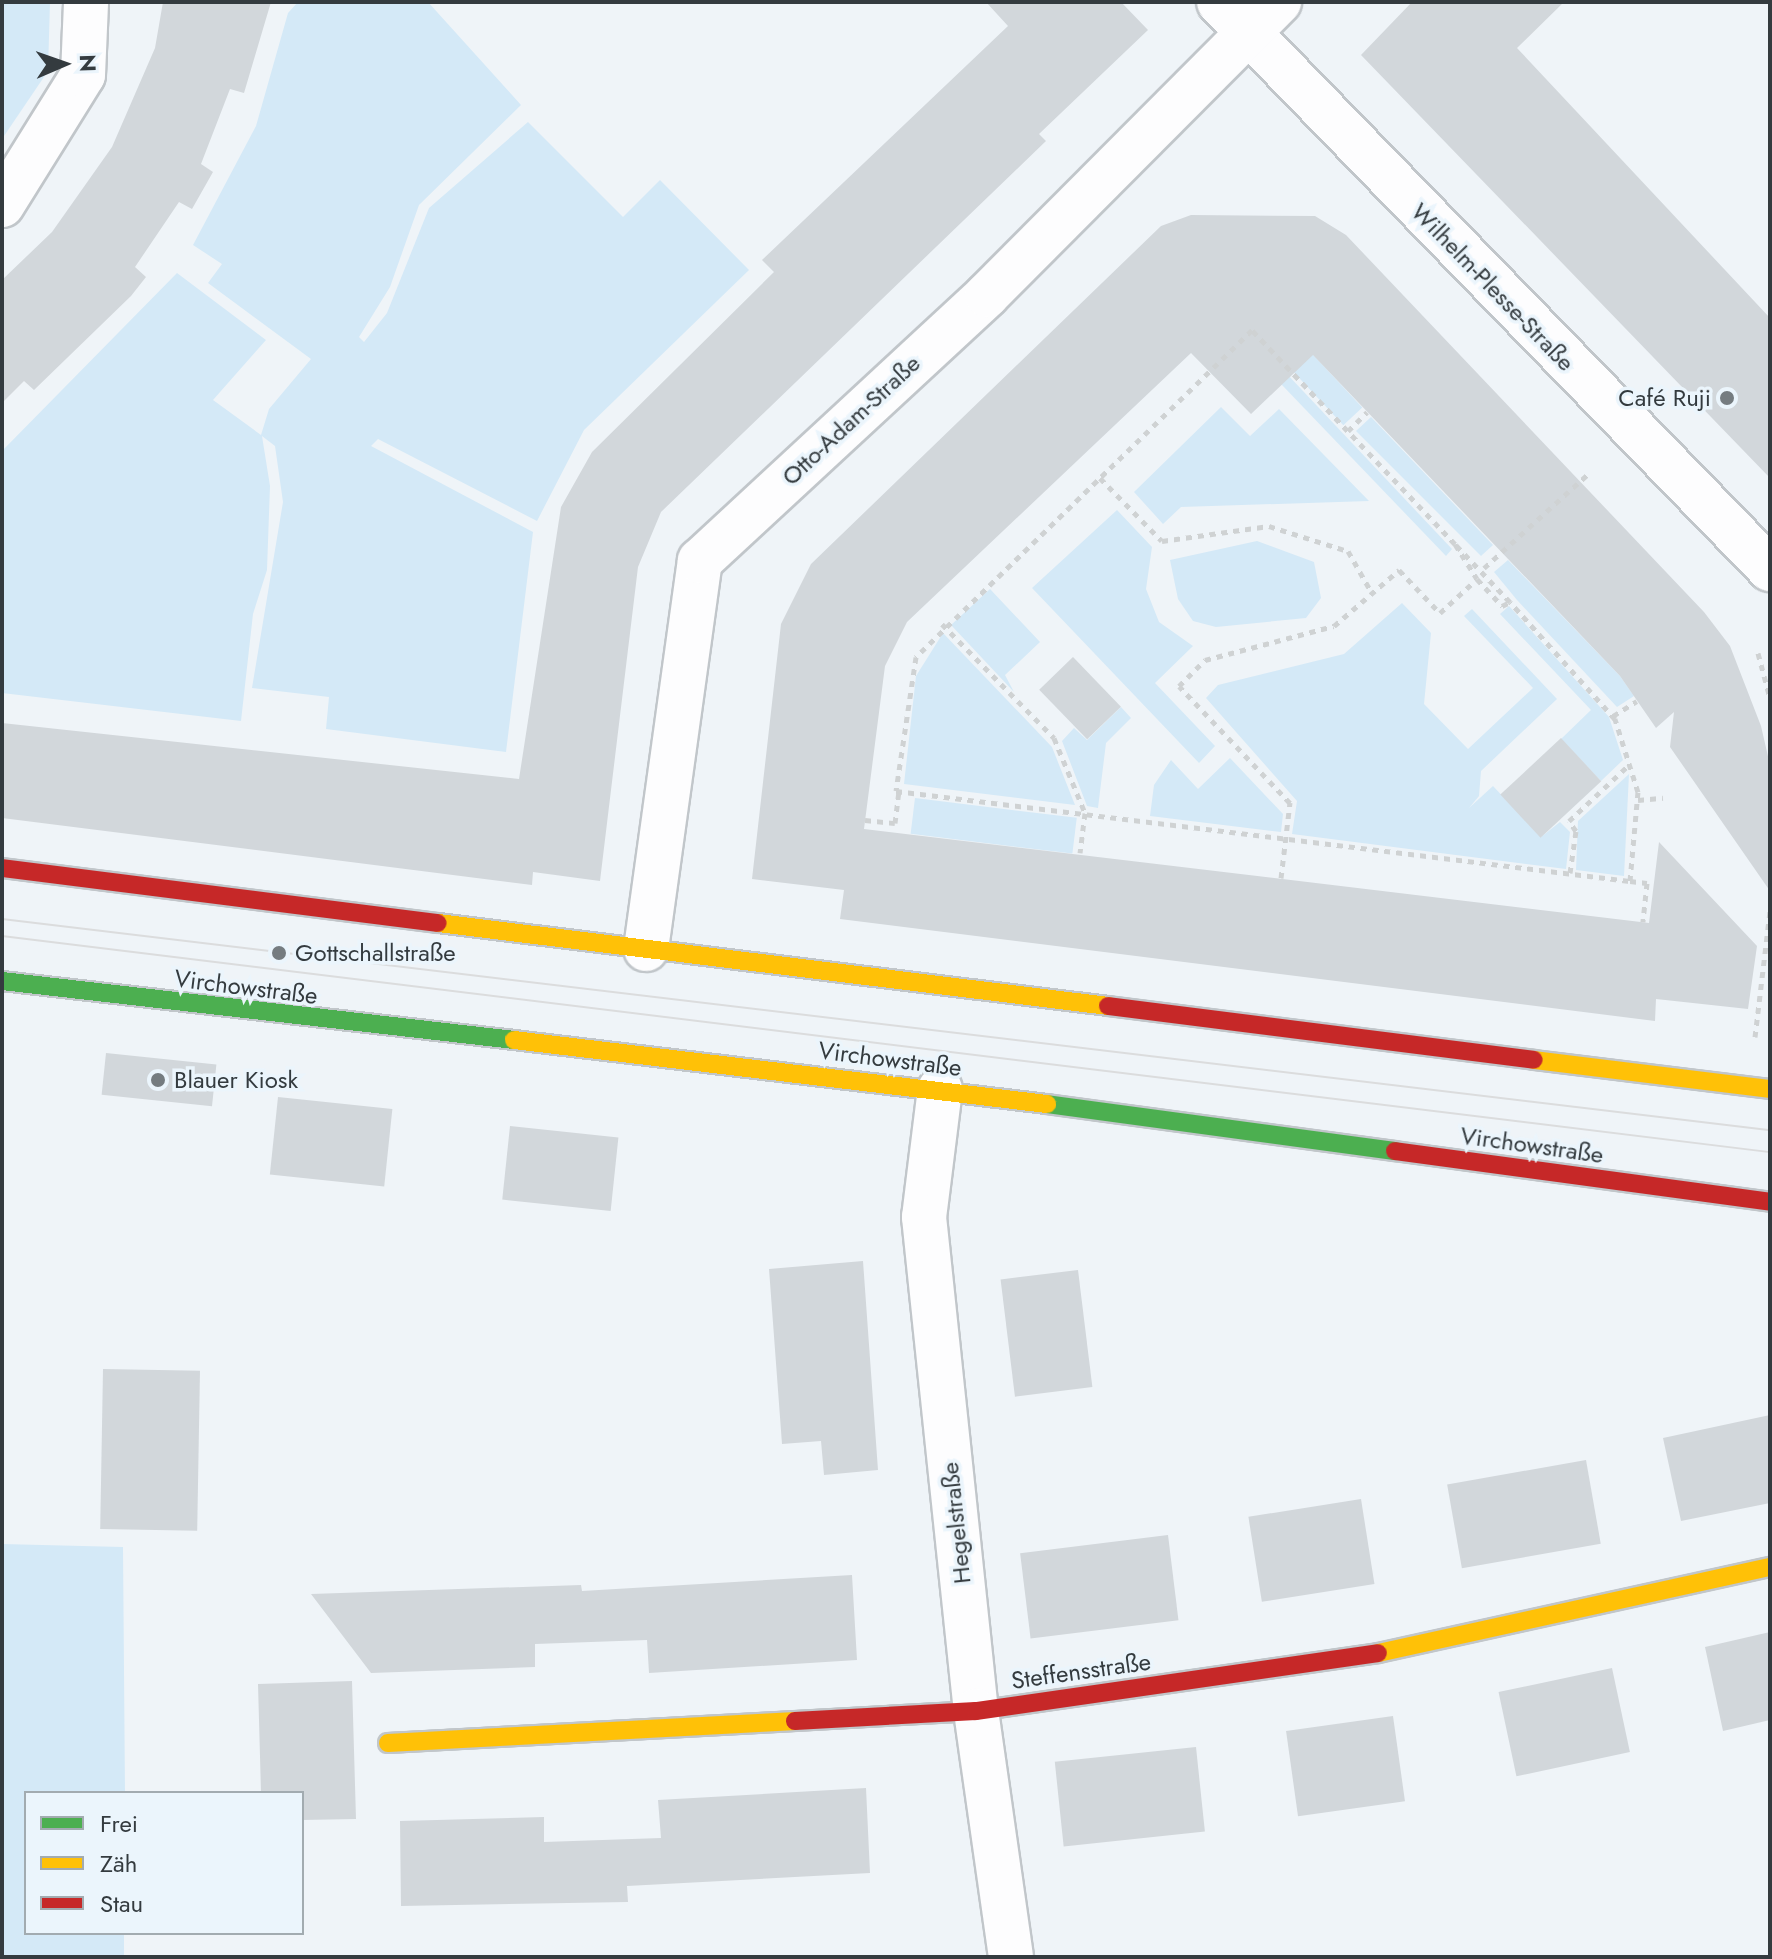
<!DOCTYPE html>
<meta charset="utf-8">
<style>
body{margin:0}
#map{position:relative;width:1772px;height:1959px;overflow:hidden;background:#eff4f8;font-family:Jost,sans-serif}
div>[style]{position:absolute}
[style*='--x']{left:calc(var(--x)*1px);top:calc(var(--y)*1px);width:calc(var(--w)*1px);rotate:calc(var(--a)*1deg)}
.green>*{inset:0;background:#d4e9f7;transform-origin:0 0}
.building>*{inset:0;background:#d2d7db;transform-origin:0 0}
.path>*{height:5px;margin-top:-2.5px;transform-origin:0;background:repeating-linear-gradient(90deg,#cfd2d3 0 6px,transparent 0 12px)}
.roads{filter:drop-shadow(2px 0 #c1c6ca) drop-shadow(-2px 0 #c1c6ca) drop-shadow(0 2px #c1c6ca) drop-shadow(0 -2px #c1c6ca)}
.street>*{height:44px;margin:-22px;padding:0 22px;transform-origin:22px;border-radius:22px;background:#fdfdfe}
.fast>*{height:18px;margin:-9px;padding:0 9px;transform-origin:9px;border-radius:9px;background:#4caf50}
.slow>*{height:18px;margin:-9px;padding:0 9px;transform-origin:9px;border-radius:9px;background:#ffc107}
.jam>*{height:18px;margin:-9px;padding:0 9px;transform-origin:9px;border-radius:9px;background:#c62828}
.tram>*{height:2px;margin:-1px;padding:0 1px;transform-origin:1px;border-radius:1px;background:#dbdcdd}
.dots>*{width:22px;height:22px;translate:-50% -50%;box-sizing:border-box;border:4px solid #ebf5fc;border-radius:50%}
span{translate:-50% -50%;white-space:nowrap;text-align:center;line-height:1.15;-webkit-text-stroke:7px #ebf5fc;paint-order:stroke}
.street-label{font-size:24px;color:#343b3f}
.poi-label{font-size:24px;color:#343b3f}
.right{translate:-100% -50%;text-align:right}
.left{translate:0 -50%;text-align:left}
.frame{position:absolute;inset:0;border:4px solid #343b3f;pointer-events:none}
.legend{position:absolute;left:24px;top:1791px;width:280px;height:144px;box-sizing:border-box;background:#ebf5fc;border:2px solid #a2abb0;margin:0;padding:10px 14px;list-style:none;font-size:24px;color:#343b3f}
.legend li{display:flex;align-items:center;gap:16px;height:40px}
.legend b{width:40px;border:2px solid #a2abb0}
.north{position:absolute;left:24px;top:24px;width:80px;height:80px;-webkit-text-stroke:6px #ebf5fc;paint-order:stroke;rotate:88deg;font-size:22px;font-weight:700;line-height:32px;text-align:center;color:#343b3f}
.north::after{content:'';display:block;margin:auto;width:28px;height:36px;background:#343b3f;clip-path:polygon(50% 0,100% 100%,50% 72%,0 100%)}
</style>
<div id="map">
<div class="green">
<div style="clip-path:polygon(2px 2px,50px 2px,48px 71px,2px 139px)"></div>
<div style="clip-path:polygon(298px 2px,428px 2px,521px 105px,419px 205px,390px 287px,359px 337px,364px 342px,387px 313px,429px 208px,528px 122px,623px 217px,660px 180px,749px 270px,584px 430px,537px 521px,378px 439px,371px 446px,533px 532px,506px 752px,326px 729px,329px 697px,252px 688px,283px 502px,275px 446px,262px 436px,270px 486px,267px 570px,253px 614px,241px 721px,2px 693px,2px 451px,177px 273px,266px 340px,213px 400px,261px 435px,269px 409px,311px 359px,208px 283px,222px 264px,193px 245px,256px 126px,288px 13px)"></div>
<div style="left:1275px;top:314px;width:128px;height:26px;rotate:47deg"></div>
<div style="clip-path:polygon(1268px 354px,1452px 549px,1446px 556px,1259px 361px)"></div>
<div style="clip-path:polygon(1221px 407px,1250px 436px,1279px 409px,1369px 501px,1181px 507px,1163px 524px,1134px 492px)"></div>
<div style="clip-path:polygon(1371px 417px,1493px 545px,1481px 556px,1356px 431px)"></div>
<div style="clip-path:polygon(1117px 510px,1152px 547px,1146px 589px,1159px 622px,1193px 646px,1155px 683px,1215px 746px,1199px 763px,1032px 588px)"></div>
<div style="clip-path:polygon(1257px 541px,1314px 562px,1321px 598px,1306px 618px,1216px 627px,1193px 621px,1178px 599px,1170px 560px)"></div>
<div style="clip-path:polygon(1508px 560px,1620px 676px,1634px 696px,1617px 707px,1517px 600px,1494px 572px)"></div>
<div style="clip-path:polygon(990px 589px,1040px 642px,1005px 675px,1014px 692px,951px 625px)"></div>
<div style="clip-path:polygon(1402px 603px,1431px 633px,1424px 704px,1468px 749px,1533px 688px,1464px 616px,1472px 609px,1557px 699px,1481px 771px,1479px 796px,1469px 808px,1493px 786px,1541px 837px,1560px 822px,1570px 832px,1566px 869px,1292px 834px,1297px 801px,1206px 698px,1218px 685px,1344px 654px)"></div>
<div style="clip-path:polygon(1509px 606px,1609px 717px,1623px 760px,1601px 781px,1561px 739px,1591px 710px,1500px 614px)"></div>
<div style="clip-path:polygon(943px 633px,1052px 747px,1075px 805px,904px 784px,916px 676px)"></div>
<div style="clip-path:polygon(1121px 707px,1131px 718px,1106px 743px,1098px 808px,1087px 806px,1062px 741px,1074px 728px,1087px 740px)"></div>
<div style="clip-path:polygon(1230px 758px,1283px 814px,1281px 832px,1150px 816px,1154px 785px,1171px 760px,1198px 789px)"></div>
<div style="clip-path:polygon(1629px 774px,1624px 876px,1576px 870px,1578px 821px)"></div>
<div style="left:915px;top:798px;width:163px;height:36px;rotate:7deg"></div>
<div style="clip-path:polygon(2px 1544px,123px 1547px,125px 1793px,26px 1793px,26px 1933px,124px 1933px,124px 1957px,2px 1957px)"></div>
</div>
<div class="building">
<div style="clip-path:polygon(163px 2px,271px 2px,244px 93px,230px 89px,201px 164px,213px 172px,192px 209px,179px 202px,135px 267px,146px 277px,131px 296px,34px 390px,24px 381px,2px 403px,2px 280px,52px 232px,112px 147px,155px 48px)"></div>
<div style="clip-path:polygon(986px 2px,1121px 2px,1148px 30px,1039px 134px,1046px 141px,661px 512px,638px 567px,600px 881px,533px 872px,532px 885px,2px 818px,2px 723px,519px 779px,561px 507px,592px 452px,774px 272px,762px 260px,1008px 26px)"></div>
<div style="clip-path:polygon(1412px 2px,1564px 2px,1517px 48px,1770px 318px,1770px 478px,1361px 55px)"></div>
<div style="clip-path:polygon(1191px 215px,1315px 216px,1346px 235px,1704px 612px,1730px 646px,1761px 726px,1770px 765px,1770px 891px,1670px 747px,1674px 712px,1656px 728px,1620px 676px,1313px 355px,1251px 414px,1191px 353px,907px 622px,885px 666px,864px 829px,1649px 923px,1659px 842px,1757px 946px,1748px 1009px,1656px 999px,1655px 1021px,840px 919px,844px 890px,752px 879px,781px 624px,811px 564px,1161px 226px)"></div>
<div style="left:1073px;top:657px;width:69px;height:47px;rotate:46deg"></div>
<div style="left:1561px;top:738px;width:59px;height:83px;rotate:47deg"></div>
<div style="left:106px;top:1053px;width:111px;height:42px;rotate:6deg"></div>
<div style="left:278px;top:1097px;width:115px;height:78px;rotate:6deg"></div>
<div style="left:510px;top:1126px;width:109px;height:74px;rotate:6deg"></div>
<div style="clip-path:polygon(863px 1261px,878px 1470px,824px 1475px,821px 1441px,782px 1444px,769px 1269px)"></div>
<div style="left:1078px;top:1270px;width:118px;height:78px;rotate:83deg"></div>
<div style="left:103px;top:1369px;width:97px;height:160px;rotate:1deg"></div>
<div style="clip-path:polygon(1770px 1415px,1770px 1503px,1681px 1521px,1663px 1438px)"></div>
<div style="left:1586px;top:1460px;width:85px;height:141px;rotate:80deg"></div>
<div style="left:1361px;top:1499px;width:86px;height:114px;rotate:81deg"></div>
<div style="left:1168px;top:1535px;width:86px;height:149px;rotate:83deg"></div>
<div style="clip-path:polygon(852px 1575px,857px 1660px,649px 1673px,647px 1640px,535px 1644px,535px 1667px,371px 1673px,311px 1594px,581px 1585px,582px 1591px)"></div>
<div style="clip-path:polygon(1770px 1632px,1770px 1720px,1723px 1731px,1705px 1647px)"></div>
<div style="left:1612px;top:1668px;width:86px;height:116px;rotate:78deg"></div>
<div style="clip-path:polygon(352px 1681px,356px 1819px,302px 1820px,302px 1793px,261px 1793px,258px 1684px)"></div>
<div style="left:1393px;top:1716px;width:86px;height:108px;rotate:82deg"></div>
<div style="left:1196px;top:1747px;width:85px;height:142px;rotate:84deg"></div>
<div style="clip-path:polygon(866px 1788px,870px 1873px,627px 1886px,628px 1902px,401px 1906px,400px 1821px,544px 1817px,544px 1842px,661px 1838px,658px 1800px)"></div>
</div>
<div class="path">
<div style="--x:1348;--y:431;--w:27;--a:-45"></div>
<div style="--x:1100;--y:478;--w:88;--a:45.5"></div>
<div style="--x:1162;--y:541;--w:108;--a:-8"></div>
<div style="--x:1269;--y:526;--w:83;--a:17.6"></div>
<div style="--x:1348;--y:551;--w:48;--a:60.3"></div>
<div style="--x:1455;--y:544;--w:295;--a:-133.5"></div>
<div style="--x:1252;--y:330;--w:469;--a:135.8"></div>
<div style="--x:916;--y:657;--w:135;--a:98.5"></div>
<div style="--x:896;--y:791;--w:739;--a:6.99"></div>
<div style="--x:1630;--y:881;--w:89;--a:-84.9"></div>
<div style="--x:1638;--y:792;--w:77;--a:-107.5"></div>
<div style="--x:1615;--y:719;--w:157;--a:-131.9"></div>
<div style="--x:1484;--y:568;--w:139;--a:-42.1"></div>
<div style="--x:942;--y:624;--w:160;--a:45.5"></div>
<div style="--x:1054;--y:738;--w:81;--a:67.5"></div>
<div style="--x:1085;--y:813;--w:40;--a:97.1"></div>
<div style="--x:1758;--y:653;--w:47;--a:75.1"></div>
<div style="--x:1613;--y:716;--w:28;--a:-32"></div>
<div style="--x:1638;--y:800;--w:25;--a:-5"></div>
<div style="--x:865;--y:820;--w:30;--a:6"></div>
<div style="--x:895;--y:823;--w:32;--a:-83"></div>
<div style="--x:1570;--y:873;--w:42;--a:-81.9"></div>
<div style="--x:1576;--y:831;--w:12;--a:-125"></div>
<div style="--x:1569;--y:821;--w:83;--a:-43.1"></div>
<div style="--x:1281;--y:878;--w:76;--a:-83.2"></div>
<div style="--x:1290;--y:803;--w:161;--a:-133.5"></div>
<div style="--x:1179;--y:686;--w:37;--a:-45"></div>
<div style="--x:1205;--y:660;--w:133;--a:-14.8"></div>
<div style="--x:1334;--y:626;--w:86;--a:-40.7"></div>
<div style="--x:1399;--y:570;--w:59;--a:46.4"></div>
<div style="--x:1440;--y:613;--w:50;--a:-42.6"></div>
<div style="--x:1477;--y:579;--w:37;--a:47"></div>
<div style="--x:1502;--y:606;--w:9;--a:-27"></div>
<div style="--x:1510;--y:602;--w:80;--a:-133.5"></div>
<div style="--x:1455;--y:544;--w:41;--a:57.8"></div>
<div style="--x:1630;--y:881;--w:17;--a:7"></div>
<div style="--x:1647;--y:883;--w:39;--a:96"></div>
<div style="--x:1755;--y:1037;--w:127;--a:-83.2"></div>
</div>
<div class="roads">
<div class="street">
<div style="--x:1219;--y:2;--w:791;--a:45.82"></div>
<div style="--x:2;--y:205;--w:153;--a:-58.1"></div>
<div style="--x:83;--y:75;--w:73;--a:-87.6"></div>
<div style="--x:646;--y:949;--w:392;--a:-82.1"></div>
<div style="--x:700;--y:561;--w:391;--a:-42.8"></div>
<div style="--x:987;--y:295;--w:414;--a:-45.1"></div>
<div style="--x:940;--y:1089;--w:129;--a:97.1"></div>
<div style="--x:924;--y:1217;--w:497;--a:84"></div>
<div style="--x:976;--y:1711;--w:248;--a:81.9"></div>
</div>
<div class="fast">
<div style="--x:2;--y:981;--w:515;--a:6.57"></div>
<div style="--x:1047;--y:1104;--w:351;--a:7.7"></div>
</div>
<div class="slow">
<div style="--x:438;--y:923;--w:675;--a:7.06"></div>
<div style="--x:514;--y:1040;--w:537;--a:6.85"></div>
<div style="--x:1534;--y:1060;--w:238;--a:7"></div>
<div style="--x:1378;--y:1653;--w:401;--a:-12.4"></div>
<div style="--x:388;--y:1743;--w:408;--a:-3.1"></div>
</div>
<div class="jam">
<div style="--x:2;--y:868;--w:439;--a:7.2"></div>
<div style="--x:1108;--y:1006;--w:429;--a:7.2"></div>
<div style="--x:1395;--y:1151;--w:378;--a:7.7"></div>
<div style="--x:795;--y:1721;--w:181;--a:-3.2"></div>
<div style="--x:976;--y:1711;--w:406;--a:-8.2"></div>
</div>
</div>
<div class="tram">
<div style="--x:2;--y:919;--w:1781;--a:6.81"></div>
<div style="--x:2;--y:936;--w:1781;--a:6.97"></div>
</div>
<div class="dots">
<div style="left:1727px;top:398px;background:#757c80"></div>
<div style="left:279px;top:953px;background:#757c80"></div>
<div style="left:158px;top:1080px;background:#757c80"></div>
</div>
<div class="street-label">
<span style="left:1493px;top:287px;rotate:46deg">Wilhelm-Plesse-Straße</span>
<span style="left:851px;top:420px;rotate:-43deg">Otto-Adam-Straße</span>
<span style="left:246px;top:987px;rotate:7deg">Virchowstraße</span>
<span style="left:890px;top:1059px;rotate:7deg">Virchowstraße</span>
<span style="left:1532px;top:1145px;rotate:8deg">Virchowstraße</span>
<span style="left:956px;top:1523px;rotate:-96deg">Hegelstraße</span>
<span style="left:1081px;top:1671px;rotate:-8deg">Steffensstraße</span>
</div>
<div class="poi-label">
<span class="right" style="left:1711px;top:398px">Café Ruji</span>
<span class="left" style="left:295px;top:953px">Gottschallstraße</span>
<span class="left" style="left:174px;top:1080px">Blauer Kiosk</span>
</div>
<div class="frame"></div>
<ul class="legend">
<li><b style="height:10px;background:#4caf50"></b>Frei</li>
<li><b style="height:10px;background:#ffc107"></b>Zäh</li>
<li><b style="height:10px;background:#c62828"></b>Stau</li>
</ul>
<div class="north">N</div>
</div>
